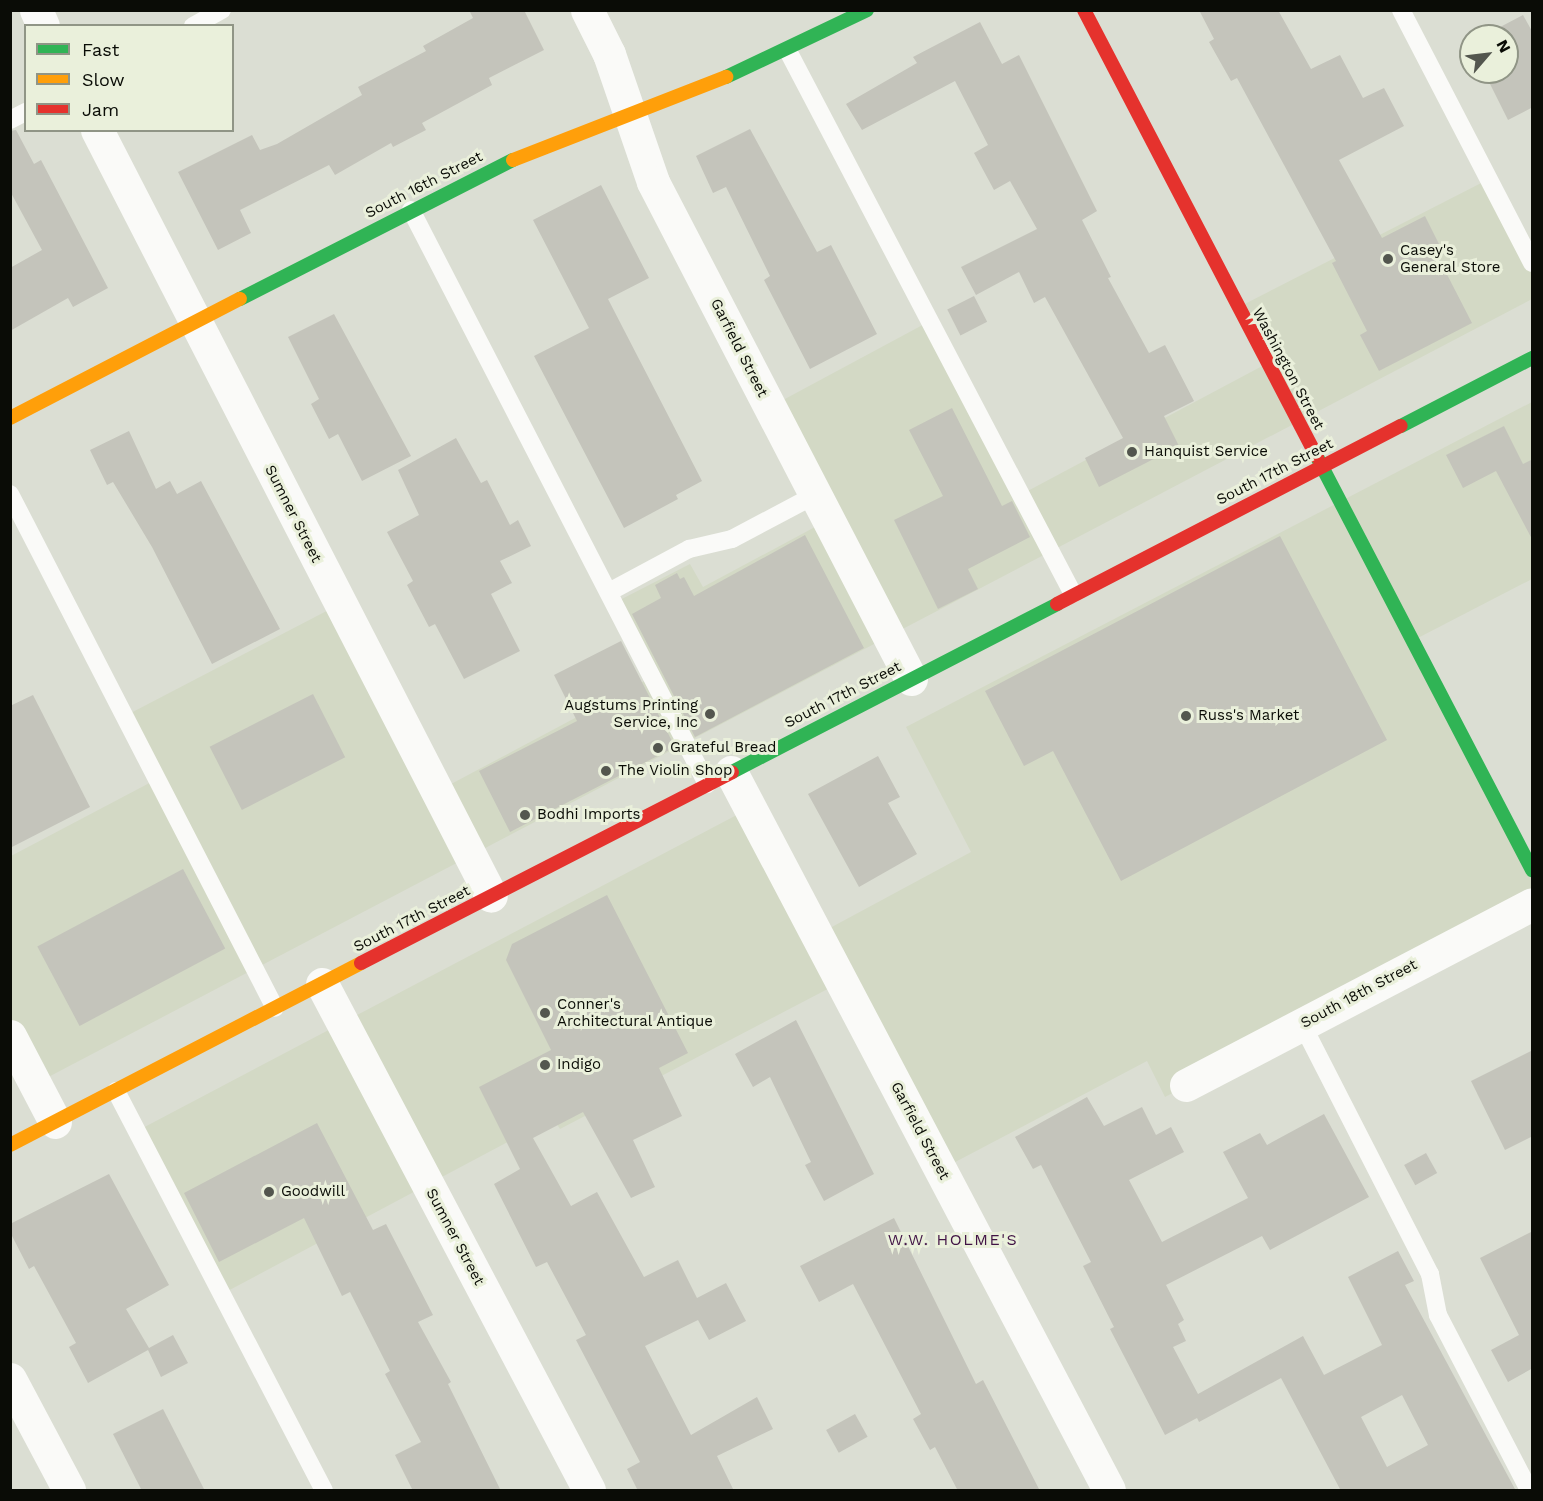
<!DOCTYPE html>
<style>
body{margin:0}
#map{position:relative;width:1543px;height:1501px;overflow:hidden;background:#dbded3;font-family:"Work Sans",sans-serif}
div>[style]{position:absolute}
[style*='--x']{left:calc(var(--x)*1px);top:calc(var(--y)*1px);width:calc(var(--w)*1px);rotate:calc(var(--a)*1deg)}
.built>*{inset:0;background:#d3d9c5}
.building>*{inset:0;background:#c4c4bb;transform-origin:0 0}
.lane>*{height:18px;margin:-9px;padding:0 9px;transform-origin:9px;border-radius:9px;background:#fafaf8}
.street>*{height:33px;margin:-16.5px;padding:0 16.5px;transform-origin:16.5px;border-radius:16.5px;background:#fafaf8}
.fast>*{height:14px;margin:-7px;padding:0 7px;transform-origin:7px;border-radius:7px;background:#30b455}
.slow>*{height:14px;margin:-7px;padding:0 7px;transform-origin:7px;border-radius:7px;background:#ff9f0a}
.jam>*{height:14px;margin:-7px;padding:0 7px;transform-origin:7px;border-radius:7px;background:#e5322d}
.dots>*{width:16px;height:16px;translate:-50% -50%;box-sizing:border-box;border:3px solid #eaf0db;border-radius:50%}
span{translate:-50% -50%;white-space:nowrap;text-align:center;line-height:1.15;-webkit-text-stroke:6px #eaf0db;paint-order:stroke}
.street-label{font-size:15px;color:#0a0c06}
.poi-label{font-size:15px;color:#0a0c06}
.left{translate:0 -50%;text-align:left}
.right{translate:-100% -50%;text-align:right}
.neighbourhood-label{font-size:16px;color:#411345;letter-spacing:1.5px}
.frame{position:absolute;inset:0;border:12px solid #0a0c06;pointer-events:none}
.legend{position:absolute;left:24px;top:24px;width:210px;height:108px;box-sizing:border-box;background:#eaf0db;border:2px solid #909586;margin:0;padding:8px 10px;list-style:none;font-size:18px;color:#0a0c06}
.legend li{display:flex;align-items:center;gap:12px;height:30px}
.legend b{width:30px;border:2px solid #909586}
.north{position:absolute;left:1459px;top:24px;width:60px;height:60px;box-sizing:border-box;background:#eaf0db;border:2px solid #909586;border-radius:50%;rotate:62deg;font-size:16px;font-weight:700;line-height:24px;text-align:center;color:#0a0c06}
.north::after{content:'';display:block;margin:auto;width:21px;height:27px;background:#53564e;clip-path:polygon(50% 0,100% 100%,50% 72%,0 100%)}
</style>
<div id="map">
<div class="built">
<div style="clip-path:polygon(1489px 179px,1532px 263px,1532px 299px,35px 1084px,11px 1036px,11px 856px,157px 779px,125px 716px,340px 604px,438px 791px,652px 677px,614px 603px,690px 564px,703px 587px,828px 520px,770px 407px,930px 321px,1022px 494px,1266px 364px,1237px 308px)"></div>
<div style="clip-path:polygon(1532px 402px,1532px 579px,1412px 641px,1532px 870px,1532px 904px,1165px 1097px,1147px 1061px,940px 1170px,841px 982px,560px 1129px,553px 1118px,222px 1294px,137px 1131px,750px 808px,817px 935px,971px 852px,906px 727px)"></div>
</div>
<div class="building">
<div style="clip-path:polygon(469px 10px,524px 10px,544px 50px,489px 78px,492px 85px,422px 123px,426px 130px,393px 147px,391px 143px,335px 175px,329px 165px,240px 210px,251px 233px,218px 250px,178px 172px,252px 135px,260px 150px,277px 144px,362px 95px,358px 87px,426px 51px,423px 46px,473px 18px)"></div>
<div style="clip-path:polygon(1199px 10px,1278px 10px,1311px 69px,1340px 55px,1363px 98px,1384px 88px,1404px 126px,1339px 160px,1382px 238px,1425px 216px,1444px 254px,1438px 257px,1472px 323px,1379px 371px,1360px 335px,1367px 331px,1332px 263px,1336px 261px,1237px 78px,1231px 81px,1209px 42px,1214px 39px)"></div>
<div style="clip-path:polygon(1523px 15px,1533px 33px,1533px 107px,1508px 120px,1484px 72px,1507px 72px,1507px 36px,1483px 36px)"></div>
<div style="clip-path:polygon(980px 22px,1002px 64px,1019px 55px,1097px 211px,1082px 220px,1111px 277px,1108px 278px,1149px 353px,1165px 345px,1194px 401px,1164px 416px,1179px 446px,1099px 487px,1085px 458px,1123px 438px,1045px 297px,1034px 303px,1019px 272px,976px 295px,961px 267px,1037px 229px,1010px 181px,994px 190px,974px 153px,988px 145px,955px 81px,862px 130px,846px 104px,917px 63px,913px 57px)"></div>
<div style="clip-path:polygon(750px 129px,817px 252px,831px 245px,877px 334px,810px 369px,764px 280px,770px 276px,726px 187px,713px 193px,696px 156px)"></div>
<div style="clip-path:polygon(16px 130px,34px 164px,41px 160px,108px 288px,73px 307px,68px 298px,10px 331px,10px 268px,42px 250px,10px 191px,10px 131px)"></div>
<div style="clip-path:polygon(601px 185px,649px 278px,608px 299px,702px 481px,676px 495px,678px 499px,624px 528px,534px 356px,589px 328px,533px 220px)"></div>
<div style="left:974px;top:296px;width:29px;height:30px;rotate:63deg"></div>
<div style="clip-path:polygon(334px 314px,411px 456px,362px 481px,338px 434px,329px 439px,311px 404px,319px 399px,288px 337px)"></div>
<div style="clip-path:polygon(952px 408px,1002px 506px,1012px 501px,1030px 537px,968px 569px,978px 589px,938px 609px,894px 520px,943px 496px,909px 430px)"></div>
<div style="clip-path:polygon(1504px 426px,1523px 464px,1533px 459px,1533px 541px,1496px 471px,1463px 488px,1446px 455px)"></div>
<div style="clip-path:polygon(129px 431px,156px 489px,170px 481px,177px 494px,201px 481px,280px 629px,212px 664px,152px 547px,113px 482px,107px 485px,90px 450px)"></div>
<div style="clip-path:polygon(456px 438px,481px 483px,487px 480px,510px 525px,518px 520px,531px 546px,500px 561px,512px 583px,491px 594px,520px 651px,464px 679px,435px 624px,429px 627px,407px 585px,413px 581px,387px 532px,419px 515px,398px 470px)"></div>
<div style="clip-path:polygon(805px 535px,864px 648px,695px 737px,632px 614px,661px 598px,655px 585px,677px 573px,680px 579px,684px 577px,694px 596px)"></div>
<div style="clip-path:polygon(1280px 536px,1387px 740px,1121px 881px,1053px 751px,1024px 766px,985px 691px)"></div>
<div style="clip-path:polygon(621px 641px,675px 747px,510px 832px,479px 771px,577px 721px,554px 675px)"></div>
<div style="left:313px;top:694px;width:71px;height:116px;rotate:63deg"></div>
<div style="clip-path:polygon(33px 695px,90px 807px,10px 848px,10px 706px)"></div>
<div style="clip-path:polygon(878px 756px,900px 797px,888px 803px,917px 854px,859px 887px,808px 794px)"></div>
<div style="left:183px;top:869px;width:90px;height:165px;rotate:62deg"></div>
<div style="clip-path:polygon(607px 895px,688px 1053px,659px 1068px,682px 1116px,633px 1140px,655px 1187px,631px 1198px,583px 1112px,533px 1138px,571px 1206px,597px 1192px,644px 1277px,678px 1260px,697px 1298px,726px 1283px,746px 1321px,709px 1340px,698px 1320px,645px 1346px,691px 1435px,757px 1397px,773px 1429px,717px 1456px,734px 1491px,638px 1491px,627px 1469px,640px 1462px,576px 1340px,586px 1335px,547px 1262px,536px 1267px,494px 1184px,520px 1169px,479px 1087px,551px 1050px,506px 960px,512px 944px)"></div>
<div style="clip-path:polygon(796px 1020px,874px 1174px,824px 1201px,805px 1165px,811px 1162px,770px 1077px,753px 1087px,735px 1054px)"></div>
<div style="clip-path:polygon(1533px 1050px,1533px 1136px,1505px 1150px,1471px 1081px)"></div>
<div style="clip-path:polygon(evenodd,1087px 1097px,1104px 1126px,1142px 1107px,1156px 1135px,1171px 1127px,1184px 1152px,1129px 1180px,1162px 1242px,1248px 1198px,1223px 1152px,1260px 1133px,1267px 1145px,1324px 1114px,1369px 1197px,1270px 1250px,1262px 1236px,1166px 1285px,1184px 1320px,1178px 1324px,1186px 1341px,1173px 1347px,1198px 1394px,1303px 1336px,1324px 1375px,1382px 1345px,1348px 1277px,1398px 1251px,1414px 1281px,1405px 1285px,1516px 1491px,1341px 1491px,1281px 1378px,1199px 1422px,1197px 1418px,1165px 1435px,1110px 1329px,1114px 1327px,1083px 1266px,1091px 1262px,1041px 1165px,1033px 1169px,1015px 1137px,1087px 1097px,1402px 1395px,1428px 1445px,1387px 1467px,1361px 1417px,1402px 1395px)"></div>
<div style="clip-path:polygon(317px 1123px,373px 1230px,386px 1224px,433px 1315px,418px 1322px,451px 1382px,448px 1384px,501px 1491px,413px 1491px,395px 1455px,421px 1442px,385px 1374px,390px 1371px,350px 1292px,342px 1296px,304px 1218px,219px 1262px,184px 1193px)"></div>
<div style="left:1426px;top:1153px;width:23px;height:25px;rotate:61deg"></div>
<div style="clip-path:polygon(109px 1174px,169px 1285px,126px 1309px,149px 1348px,173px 1335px,188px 1363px,161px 1377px,148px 1350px,88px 1383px,69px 1347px,76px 1343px,34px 1266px,29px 1269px,10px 1232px,10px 1224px)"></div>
<div style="clip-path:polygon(894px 1218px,976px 1384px,983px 1380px,1040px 1491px,958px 1491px,935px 1447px,930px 1450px,913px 1419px,921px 1414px,853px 1284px,819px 1302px,800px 1266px)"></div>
<div style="clip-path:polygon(1533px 1231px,1533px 1368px,1508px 1382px,1491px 1350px,1519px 1335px,1480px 1258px)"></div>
<div style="clip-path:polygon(163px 1409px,205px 1491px,142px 1491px,113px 1434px)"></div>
<div style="left:855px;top:1414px;width:26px;height:33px;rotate:61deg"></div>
</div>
<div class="lane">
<div style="--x:1401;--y:10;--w:285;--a:62.6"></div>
<div style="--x:193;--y:26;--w:33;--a:-29"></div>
<div style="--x:788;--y:51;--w:613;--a:62.31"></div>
<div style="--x:10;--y:120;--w:18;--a:-27"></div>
<div style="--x:411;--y:210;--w:646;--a:62.72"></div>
<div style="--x:10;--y:494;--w:578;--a:62.73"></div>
<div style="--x:609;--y:592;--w:91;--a:-28.3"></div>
<div style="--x:689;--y:549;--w:44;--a:-13.1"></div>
<div style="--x:732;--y:539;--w:94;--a:-27.9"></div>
<div style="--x:1302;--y:1024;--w:281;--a:62.9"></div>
<div style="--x:1430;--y:1274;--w:42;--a:79"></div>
<div style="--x:1438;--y:1315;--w:197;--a:62.5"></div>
<div style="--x:116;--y:1091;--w:450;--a:62.5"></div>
</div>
<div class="street">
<div style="--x:36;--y:10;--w:17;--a:66"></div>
<div style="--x:587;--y:10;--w:49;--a:63.4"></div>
<div style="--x:609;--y:54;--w:135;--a:71"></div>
<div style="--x:653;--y:182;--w:560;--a:62.57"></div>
<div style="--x:97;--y:130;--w:861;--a:62.78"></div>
<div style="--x:731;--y:772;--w:811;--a:62.23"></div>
<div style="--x:322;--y:984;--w:572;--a:62.18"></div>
<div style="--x:10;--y:1036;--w:97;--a:62.4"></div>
<div style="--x:1186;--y:1085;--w:390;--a:-27.6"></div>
<div style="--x:10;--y:1379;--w:126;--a:62"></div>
</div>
<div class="fast">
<div style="--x:726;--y:77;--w:156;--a:-25.4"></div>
<div style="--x:240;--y:299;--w:306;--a:-27"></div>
<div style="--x:1401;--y:426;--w:148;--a:-27.4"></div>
<div style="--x:1317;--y:457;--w:466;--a:62.5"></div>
<div style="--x:732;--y:772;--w:366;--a:-27.3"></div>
</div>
<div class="slow">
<div style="--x:513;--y:160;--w:229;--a:-21.3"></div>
<div style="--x:10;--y:418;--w:259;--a:-27.4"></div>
<div style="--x:10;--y:1145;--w:395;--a:-27.4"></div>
</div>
<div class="jam">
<div style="--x:1084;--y:10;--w:504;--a:62.47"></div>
<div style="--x:1057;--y:604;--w:387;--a:-27.4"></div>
<div style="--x:361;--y:963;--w:417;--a:-27.2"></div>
</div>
<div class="dots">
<div style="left:1388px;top:259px;background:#53564e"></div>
<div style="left:1132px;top:452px;background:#53564e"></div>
<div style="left:710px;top:714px;background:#53564e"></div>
<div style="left:1186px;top:716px;background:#53564e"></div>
<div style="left:658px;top:748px;background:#53564e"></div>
<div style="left:606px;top:771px;background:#53564e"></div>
<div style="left:525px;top:815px;background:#53564e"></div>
<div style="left:545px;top:1013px;background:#53564e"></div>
<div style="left:545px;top:1065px;background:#53564e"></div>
<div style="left:269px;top:1192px;background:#53564e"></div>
</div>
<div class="street-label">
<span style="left:424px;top:185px;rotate:-27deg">South 16th Street</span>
<span style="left:739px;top:348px;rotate:63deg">Garfield Street</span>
<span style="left:1288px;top:369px;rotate:62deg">Washington Street</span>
<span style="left:1275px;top:472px;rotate:-27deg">South 17th Street</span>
<span style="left:293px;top:514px;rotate:63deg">Sumner Street</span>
<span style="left:843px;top:695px;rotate:-27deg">South 17th Street</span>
<span style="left:412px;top:919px;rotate:-27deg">South 17th Street</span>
<span style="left:1359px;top:994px;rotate:-28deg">South 18th Street</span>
<span style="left:920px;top:1131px;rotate:62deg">Garfield Street</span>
<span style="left:455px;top:1237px;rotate:62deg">Sumner Street</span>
</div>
<div class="poi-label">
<span class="left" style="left:1400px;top:259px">Casey's<br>General Store</span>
<span class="left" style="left:1144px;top:452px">Hanquist Service</span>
<span class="right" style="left:698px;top:714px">Augstums Printing<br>Service, Inc</span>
<span class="left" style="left:1198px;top:716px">Russ's Market</span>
<span class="left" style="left:670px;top:748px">Grateful Bread</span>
<span class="left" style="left:618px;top:771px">The Violin Shop</span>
<span class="left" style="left:537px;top:815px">Bodhi Imports</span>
<span class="left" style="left:557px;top:1013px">Conner's<br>Architectural Antique</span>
<span class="left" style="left:557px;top:1065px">Indigo</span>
<span class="left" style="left:281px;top:1192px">Goodwill</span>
</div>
<div class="neighbourhood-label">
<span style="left:953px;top:1240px">W.W. HOLME'S</span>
</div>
<div class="frame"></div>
<ul class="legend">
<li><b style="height:8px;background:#30b455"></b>Fast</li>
<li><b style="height:8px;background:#ff9f0a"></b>Slow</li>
<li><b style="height:8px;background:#e5322d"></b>Jam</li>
</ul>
<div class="north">N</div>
</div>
